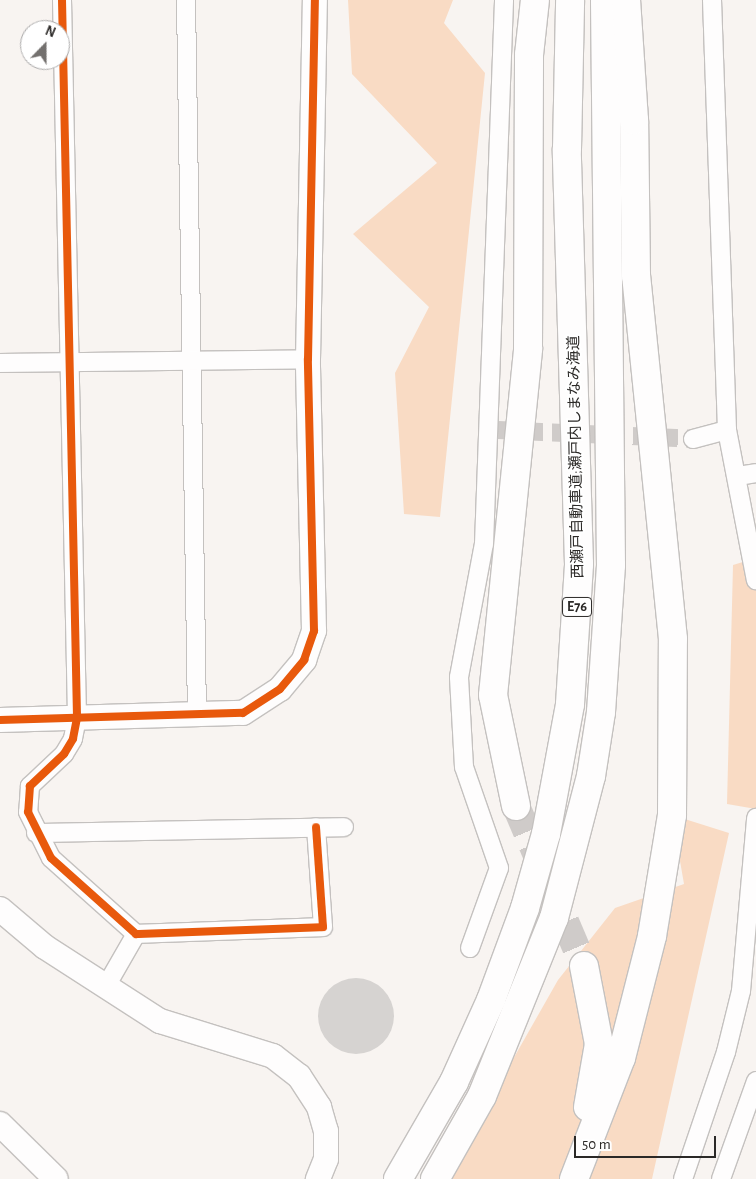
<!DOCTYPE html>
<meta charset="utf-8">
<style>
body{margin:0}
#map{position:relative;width:756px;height:1179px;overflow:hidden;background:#f8f4f1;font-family:"Alegreya Sans","Noto Sans JP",sans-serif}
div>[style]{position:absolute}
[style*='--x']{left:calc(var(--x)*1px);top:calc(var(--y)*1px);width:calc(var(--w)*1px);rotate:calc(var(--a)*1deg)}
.green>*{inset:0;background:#f9dbc4}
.building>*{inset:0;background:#d6d3d1}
.round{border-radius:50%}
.street-tunnel>*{height:18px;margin-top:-9px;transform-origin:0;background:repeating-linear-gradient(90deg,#cfcbc9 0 18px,transparent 0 27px)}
.highway-tunnel>*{height:28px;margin-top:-14px;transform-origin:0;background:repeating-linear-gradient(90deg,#cfcbc9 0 28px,transparent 0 42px)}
.roads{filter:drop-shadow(1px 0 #c4c1bf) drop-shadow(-1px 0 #c4c1bf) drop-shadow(0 1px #c4c1bf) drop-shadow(0 -1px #c4c1bf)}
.street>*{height:18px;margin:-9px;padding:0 9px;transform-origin:9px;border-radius:9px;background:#fefdfd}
.secondary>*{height:24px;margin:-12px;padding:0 12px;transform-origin:12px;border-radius:12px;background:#fefdfd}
.highway>*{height:28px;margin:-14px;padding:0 14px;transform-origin:14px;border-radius:14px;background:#fefdfd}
.cycleway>*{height:8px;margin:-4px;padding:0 4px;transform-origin:4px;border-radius:4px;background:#e8590c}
span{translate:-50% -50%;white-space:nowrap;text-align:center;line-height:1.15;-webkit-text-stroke:4px #fff;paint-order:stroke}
.shield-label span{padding:1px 4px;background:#fff;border:1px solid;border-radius:4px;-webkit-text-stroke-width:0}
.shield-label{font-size:14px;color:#2b2927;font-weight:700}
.street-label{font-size:15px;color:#2b2927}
.north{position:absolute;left:20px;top:20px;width:50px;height:50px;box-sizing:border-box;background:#fff;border:1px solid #aaa9a9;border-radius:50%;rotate:22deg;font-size:14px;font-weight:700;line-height:20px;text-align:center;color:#2b2927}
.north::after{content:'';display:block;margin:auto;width:18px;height:22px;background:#73706e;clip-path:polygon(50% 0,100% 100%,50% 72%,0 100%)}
.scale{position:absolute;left:574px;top:1136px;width:142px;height:22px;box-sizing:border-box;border:2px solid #2b2927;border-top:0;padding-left:6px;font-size:15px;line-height:18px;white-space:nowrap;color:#2b2927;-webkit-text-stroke:4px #fff;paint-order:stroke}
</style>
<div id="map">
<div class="green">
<div style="clip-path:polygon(348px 0,453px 0,444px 23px,485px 73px,440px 517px,404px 514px,395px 373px,429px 307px,353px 234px,437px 163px,352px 74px)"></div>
<div style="clip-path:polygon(756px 558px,756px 809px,727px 804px,733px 565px)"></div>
<div style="clip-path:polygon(672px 815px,729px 833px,652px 1179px,445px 1179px,558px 980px,615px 908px,684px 884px)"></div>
</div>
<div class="building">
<div class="round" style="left:318px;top:978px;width:76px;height:76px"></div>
</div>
<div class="street-tunnel">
<div style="--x:498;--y:430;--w:195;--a:2.6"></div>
</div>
<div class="highway-tunnel">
<div style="--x:516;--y:806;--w:174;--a:67"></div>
</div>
<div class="roads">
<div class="street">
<div style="--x:62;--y:0;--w:718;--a:88.8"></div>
<div style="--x:77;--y:718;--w:21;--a:101"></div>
<div style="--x:73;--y:739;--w:17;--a:121"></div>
<div style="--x:64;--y:754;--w:47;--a:136.7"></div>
<div style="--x:30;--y:786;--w:26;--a:94"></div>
<div style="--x:28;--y:812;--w:51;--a:63.4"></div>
<div style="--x:51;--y:858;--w:114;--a:41.8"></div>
<div style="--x:136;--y:934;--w:187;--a:-2.1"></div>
<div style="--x:323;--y:927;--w:100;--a:-94"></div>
<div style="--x:186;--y:0;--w:715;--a:89.12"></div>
<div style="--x:712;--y:0;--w:430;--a:88"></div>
<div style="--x:727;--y:430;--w:153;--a:79.1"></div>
<div style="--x:0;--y:363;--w:308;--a:-0.7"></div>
<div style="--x:693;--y:439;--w:35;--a:-15"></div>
<div style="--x:738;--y:476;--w:18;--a:-9"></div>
<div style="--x:36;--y:833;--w:308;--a:-1.1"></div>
<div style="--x:470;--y:948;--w:85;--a:-70.1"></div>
<div style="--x:499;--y:868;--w:107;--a:-109.1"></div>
<div style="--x:464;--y:767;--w:90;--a:-93.2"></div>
<div style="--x:459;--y:677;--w:135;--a:-79.4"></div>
<div style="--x:484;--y:544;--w:544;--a:-87.89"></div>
<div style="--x:105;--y:988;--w:62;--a:-60.1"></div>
<div style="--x:683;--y:1179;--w:134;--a:-71.3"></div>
<div style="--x:726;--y:1052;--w:63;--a:-76.2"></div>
<div style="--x:741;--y:991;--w:174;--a:-85"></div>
<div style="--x:721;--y:1179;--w:104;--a:-70.3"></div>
</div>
<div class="secondary">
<div style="--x:0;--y:720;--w:243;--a:-1.7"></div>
<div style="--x:243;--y:713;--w:44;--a:-33"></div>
<div style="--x:280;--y:689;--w:38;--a:-50"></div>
<div style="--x:304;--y:660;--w:31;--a:-71"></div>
<div style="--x:314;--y:631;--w:272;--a:-91.3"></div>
<div style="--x:308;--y:359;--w:359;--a:-88.9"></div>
<div style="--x:0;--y:909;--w:59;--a:40.2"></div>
<div style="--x:45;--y:947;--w:137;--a:32.8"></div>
<div style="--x:160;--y:1021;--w:118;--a:17.2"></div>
<div style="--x:273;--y:1056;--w:33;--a:38"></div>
<div style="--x:299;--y:1076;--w:37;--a:57"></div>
<div style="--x:319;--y:1107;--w:25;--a:74"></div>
<div style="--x:326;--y:1131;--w:28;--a:90"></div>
<div style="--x:326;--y:1159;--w:22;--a:112"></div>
<div style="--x:0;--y:1124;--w:78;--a:44.5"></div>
</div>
<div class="highway">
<div style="--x:516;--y:806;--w:113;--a:-101.7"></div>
<div style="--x:493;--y:695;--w:349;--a:-84.2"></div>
<div style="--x:528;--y:348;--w:293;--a:-89.8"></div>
<div style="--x:529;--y:55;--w:55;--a:-83.8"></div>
<div style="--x:584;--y:966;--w:79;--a:79.1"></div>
<div style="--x:599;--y:1044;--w:64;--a:99.9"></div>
<div style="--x:398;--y:1179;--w:112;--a:-60"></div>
<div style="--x:454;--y:1082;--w:90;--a:-65.7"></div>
<div style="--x:491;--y:1000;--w:98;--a:-69.7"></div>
<div style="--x:525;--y:908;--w:77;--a:-74.2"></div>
<div style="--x:546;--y:834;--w:132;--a:-79.5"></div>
<div style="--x:570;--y:704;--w:140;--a:-86.3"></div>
<div style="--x:579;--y:564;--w:415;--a:-91.7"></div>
<div style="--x:567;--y:149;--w:149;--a:-88.8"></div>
<div style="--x:435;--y:1179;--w:95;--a:-60.5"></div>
<div style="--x:482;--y:1096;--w:192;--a:-68"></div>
<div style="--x:554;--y:918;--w:147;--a:-75.4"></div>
<div style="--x:591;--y:776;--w:65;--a:-81.1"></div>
<div style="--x:601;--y:712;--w:147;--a:-86.1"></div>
<div style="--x:611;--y:565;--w:565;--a:-90.61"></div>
<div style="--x:574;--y:1179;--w:130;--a:-68.8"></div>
<div style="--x:621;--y:1058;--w:126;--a:-75.7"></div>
<div style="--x:652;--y:936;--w:123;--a:-80.6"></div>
<div style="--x:672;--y:815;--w:176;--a:-89.7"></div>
<div style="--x:673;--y:639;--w:365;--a:-95.8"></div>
<div style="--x:636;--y:276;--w:156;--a:-90.7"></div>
<div style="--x:634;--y:120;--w:120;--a:-93.8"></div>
</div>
</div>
<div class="cycleway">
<div style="--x:62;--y:0;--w:718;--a:88.8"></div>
<div style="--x:77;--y:718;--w:21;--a:101"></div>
<div style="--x:73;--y:739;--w:17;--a:121"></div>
<div style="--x:64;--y:754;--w:47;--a:136.7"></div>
<div style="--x:30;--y:786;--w:26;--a:94"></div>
<div style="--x:28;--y:812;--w:51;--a:63.4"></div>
<div style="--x:51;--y:858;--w:114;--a:41.8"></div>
<div style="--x:136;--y:934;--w:187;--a:-2.1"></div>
<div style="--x:323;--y:927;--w:100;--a:-94"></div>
<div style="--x:0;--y:720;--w:243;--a:-1.7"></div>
<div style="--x:243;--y:713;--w:44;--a:-33"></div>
<div style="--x:280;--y:689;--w:38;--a:-50"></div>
<div style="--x:304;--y:660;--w:31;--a:-71"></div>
<div style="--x:314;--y:631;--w:272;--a:-91.3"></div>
<div style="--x:308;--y:359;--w:359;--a:-88.9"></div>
</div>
<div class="shield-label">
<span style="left:577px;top:607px">E76</span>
</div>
<div class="street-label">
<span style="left:576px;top:457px;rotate:-91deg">西瀬戸自動車道;瀬戸内しまなみ海道</span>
</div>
<div class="north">N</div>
<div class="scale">50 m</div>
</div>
